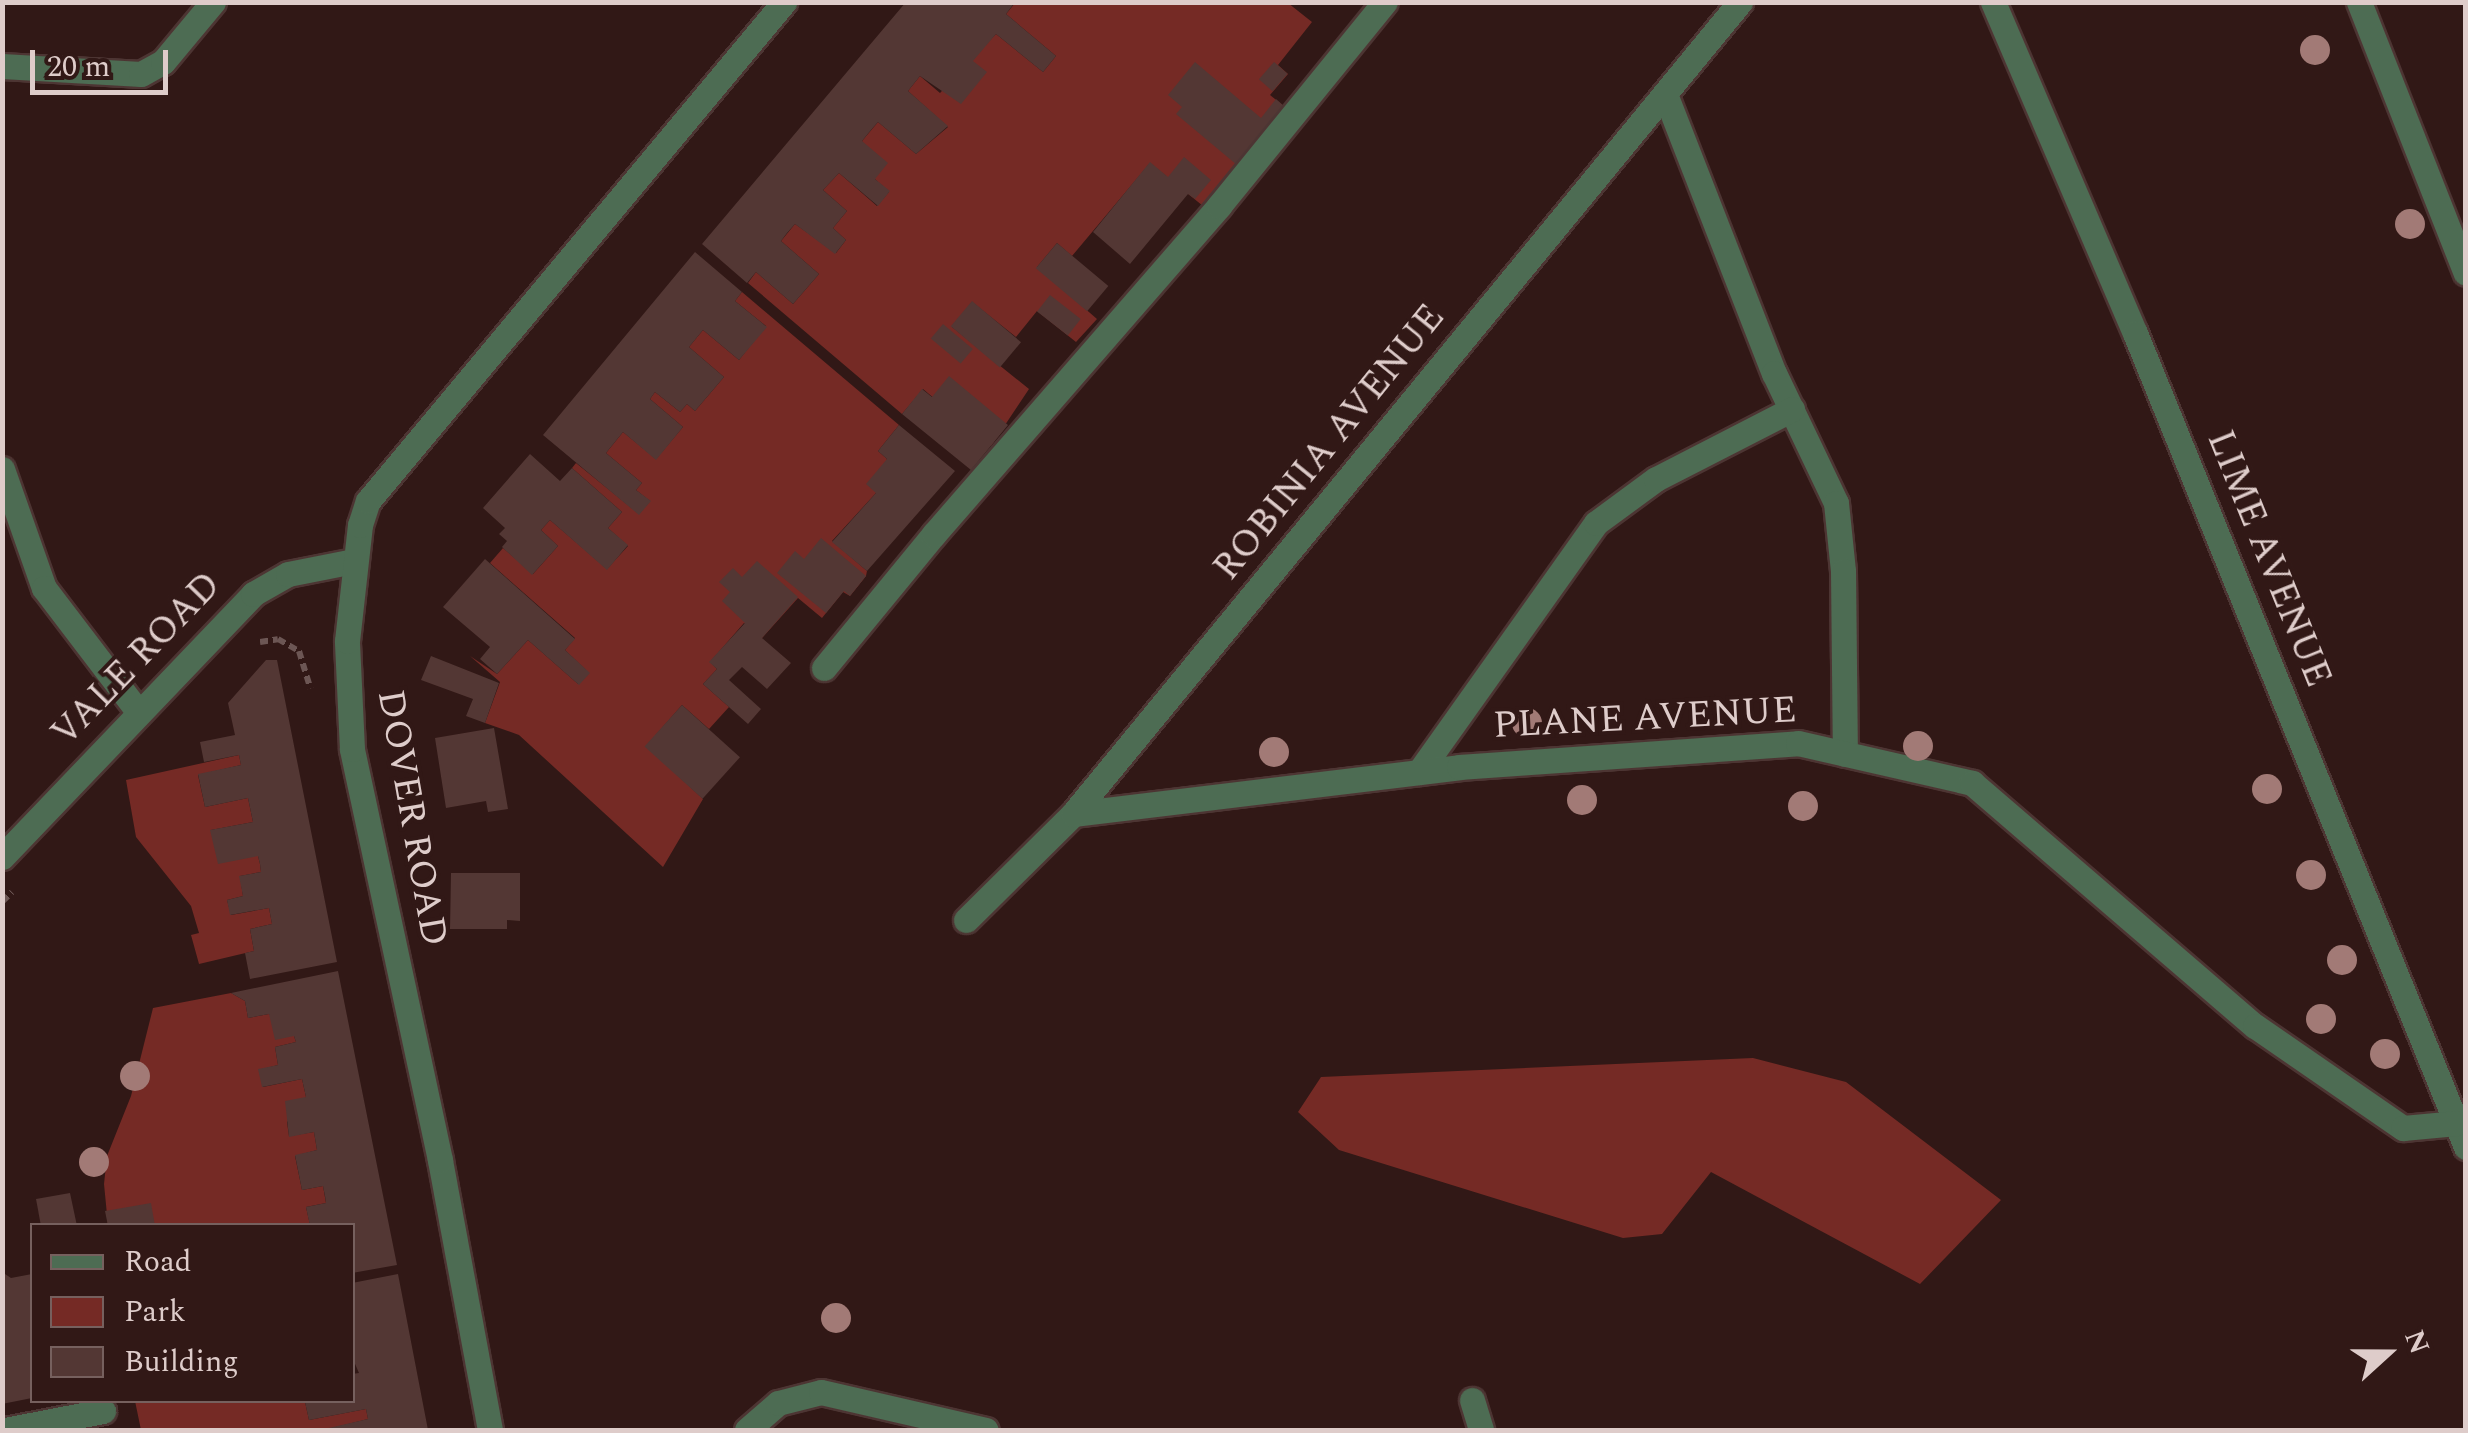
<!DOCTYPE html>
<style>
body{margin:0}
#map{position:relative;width:2468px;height:1433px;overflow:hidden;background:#311816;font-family:Spectral,serif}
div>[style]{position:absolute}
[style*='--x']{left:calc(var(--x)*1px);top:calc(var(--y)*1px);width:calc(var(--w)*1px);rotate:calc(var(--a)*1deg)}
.green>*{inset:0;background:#752a25}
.building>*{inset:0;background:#533734;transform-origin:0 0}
.path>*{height:6px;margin-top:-3px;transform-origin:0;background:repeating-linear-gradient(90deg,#6c5654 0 8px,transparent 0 13px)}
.roads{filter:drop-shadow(2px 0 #4d3533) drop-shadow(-2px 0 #4d3533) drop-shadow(0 2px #4d3533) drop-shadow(0 -2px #4d3533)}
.minor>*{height:25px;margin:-12.5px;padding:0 12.5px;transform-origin:12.5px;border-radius:12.5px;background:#4d6c53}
.trees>*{width:30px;height:30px;margin:-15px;border-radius:50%;background:#a27a76}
span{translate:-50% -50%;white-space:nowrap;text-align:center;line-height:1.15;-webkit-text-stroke:8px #311816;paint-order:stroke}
.street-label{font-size:38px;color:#deccca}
.frame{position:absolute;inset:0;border:5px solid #deccca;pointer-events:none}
.legend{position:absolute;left:30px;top:1223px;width:325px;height:180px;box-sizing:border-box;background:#311816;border:2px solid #76605e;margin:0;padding:12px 18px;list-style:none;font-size:30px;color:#deccca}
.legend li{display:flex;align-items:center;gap:20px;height:50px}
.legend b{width:50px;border:2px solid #76605e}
.north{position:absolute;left:2338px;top:1303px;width:100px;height:100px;-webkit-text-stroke:8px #311816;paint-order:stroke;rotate:69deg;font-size:28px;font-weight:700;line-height:40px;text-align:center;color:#deccca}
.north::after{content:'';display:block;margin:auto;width:35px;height:45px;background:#deccca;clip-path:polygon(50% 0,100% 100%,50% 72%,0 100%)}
.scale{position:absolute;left:30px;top:50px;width:138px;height:45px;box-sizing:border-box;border:5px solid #deccca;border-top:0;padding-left:12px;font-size:30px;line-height:35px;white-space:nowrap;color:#deccca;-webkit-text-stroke:8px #311816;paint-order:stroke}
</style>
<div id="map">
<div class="green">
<div style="clip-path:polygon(1015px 3px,1288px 3px,1312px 22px,1278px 65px,1288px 74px,1270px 95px,1285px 107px,1203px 206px,1150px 163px,1072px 256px,1057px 243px,1037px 267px,1097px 319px,1076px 342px,1037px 311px,1016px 337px,972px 302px,952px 327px,1029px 389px,991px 446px,923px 389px,902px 414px,748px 283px,756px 272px,793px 304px,819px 274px,781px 241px,795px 224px,836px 253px,846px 240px,833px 228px,847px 211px,823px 190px,839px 173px,877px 206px,889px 192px,875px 179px,862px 141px,878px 122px,916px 154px,948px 127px,908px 91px,920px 76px,940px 93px,996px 34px,1043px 72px,1056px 56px,1006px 14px)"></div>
<div style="clip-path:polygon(742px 292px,899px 425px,878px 451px,887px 459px,876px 493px,832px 541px,867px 571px,866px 576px,850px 596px,843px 592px,822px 618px,798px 598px,762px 638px,744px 623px,710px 662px,717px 669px,703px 684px,729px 707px,709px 729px,682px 705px,646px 746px,703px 799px,663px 867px,519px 735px,485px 723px,500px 682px,470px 656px,497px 674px,528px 640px,578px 684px,589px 673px,565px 650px,575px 638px,490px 563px,503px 548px,533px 574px,558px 546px,541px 530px,550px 520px,607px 569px,628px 546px,608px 528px,622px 512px,572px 468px,576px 463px,639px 514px,650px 501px,636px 490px,642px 483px,606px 453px,623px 432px,656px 459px,683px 427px,650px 399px,655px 392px,680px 412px,687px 404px,695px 411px,724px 377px,689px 347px,703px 330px,739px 360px,766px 326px,735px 301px)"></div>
<div style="clip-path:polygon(239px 755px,241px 765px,198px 775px,205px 807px,248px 798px,253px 822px,211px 830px,258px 856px,260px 864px,261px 872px,240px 876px,243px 896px,227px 900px,231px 915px,269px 908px,272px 924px,250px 929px,254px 951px,199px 964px,191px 935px,199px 933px,191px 906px,136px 837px,126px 780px)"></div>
<div style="clip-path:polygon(231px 993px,245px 1001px,248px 1018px,269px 1014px,294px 1036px,296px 1042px,275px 1047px,278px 1065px,259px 1070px,263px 1087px,302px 1079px,306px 1097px,287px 1122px,289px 1136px,314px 1132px,317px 1150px,295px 1156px,302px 1190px,323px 1186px,326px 1203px,306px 1207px,310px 1225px,108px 1225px,104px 1184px,107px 1156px,131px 1096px,153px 1008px)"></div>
<div style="clip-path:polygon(1753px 1058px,1846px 1082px,2001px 1200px,1920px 1284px,1711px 1172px,1662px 1234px,1623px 1238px,1339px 1150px,1298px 1112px,1321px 1077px)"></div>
<div style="clip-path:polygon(135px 1401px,311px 1401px,305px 1402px,309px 1420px,366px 1409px,368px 1419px,324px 1430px,141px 1430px)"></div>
</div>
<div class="building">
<div style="clip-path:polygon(906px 2px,1015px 2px,1006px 14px,1056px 56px,1043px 72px,996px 34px,973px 61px,987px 72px,961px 104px,920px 76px,908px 91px,948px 126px,916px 154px,878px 122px,871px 130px,862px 141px,888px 163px,875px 179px,890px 191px,878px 206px,839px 173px,823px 190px,847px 211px,833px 228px,846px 240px,835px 254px,795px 224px,787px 233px,781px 241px,819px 274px,793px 304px,756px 272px,747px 283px,702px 244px)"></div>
<div style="clip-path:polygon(1195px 62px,1261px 118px,1276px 99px,1285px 107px,1237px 165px,1176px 114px,1182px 107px,1168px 95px)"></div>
<div style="left:1274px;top:62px;width:18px;height:23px;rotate:41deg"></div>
<div style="clip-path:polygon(1184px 157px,1211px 180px,1195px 199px,1188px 194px,1130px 264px,1093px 232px,1150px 162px,1168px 177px)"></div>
<div style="left:1057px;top:243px;width:67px;height:33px;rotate:40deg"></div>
<div style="clip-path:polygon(695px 252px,742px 292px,735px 301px,767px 327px,739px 360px,703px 330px,689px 347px,724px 377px,695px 411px,687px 404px,680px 412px,655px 392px,650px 399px,683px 427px,656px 460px,623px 432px,606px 453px,642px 483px,636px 490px,651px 501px,639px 515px,543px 435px)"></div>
<div style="left:1050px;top:295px;width:39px;height:21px;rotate:38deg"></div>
<div style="left:972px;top:301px;width:64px;height:33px;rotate:40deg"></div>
<div style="left:943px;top:324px;width:39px;height:19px;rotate:40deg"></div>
<div style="clip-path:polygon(949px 376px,1008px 425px,971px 470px,902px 414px,922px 389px,932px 397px)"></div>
<div style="clip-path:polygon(899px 425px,955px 471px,867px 571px,832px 542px,876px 493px,866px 484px,887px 459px,878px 451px)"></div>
<div style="clip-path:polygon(530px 454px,560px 481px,572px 468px,622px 512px,608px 528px,628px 545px,607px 570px,550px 520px,541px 530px,558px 546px,532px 575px,502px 547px,507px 541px,499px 534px,505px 528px,483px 508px)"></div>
<div style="clip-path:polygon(821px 538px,866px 576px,850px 596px,844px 591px,826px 613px,777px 573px,795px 551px,804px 559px)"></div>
<div style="clip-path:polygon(485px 559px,575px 639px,565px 650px,590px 673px,579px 685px,528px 640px,497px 674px,480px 659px,490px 647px,443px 607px)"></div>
<div style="clip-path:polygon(757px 561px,798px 597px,762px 638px,791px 663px,767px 689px,742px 667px,729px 680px,761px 709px,748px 724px,703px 684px,717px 669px,709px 662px,745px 623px,722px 601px,730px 592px,719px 582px,733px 568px,742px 577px)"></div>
<div style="clip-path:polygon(431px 656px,499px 683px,485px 723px,466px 716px,473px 699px,421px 680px)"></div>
<div style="clip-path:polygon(266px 660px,277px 660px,337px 962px,250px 979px,245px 953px,254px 951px,250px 929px,272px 924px,269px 908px,230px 915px,227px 900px,243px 896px,239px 876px,261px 872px,260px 864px,258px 856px,218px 864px,210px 830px,253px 822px,248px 798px,205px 807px,198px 774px,241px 765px,239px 755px,204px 762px,200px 742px,235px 735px,228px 703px)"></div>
<div style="left:682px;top:705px;width:78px;height:56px;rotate:42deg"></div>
<div style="clip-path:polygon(494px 728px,508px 809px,488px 812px,486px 801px,446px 808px,435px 738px)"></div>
<div style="clip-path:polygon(451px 873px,520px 873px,520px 921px,507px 920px,507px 929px,450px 929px)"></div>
<div style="clip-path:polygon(338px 971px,397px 1265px,352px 1273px,352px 1226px,310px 1226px,306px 1207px,326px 1203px,325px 1196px,323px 1186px,302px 1190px,295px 1155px,317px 1150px,314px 1132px,289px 1137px,285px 1101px,306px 1097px,302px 1079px,262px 1087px,258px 1069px,278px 1065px,275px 1047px,296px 1042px,294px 1036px,275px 1040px,269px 1014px,248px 1018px,245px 1001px,231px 993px)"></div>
<div style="clip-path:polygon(70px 1193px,77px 1226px,41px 1226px,36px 1199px)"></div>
<div style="clip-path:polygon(151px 1203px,155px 1226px,108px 1226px,105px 1211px)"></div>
<div style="clip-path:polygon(2px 1272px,11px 1278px,32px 1274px,32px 1398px,2px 1404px)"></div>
<div style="clip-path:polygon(398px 1274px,428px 1430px,320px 1430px,368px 1419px,366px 1409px,309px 1420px,305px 1402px,352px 1400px,352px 1374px,359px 1373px,352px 1357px,352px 1283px)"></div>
</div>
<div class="path">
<div style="--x:260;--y:642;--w:18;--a:-9"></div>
<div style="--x:278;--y:639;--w:24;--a:30"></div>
<div style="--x:299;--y:651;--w:39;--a:73"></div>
<div style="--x:2;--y:902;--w:14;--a:-45"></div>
</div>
<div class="roads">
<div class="minor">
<div style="--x:1993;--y:2;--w:360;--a:66.8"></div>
<div style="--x:2135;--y:333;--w:879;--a:67.87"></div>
<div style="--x:2359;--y:2;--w:291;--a:68.5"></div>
<div style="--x:2;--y:66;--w:139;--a:3.3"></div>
<div style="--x:141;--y:74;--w:25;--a:-29"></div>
<div style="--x:163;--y:62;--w:78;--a:-50.2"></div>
<div style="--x:1665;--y:94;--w:300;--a:68.7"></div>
<div style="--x:1774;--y:373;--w:144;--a:64.5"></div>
<div style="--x:1836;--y:503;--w:68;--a:84.1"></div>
<div style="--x:1843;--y:571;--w:183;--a:89.4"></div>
<div style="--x:2;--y:469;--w:126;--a:70.6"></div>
<div style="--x:44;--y:588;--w:153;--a:52.7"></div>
<div style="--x:824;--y:668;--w:173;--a:-50.6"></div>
<div style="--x:934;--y:534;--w:435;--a:-49"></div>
<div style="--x:1219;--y:206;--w:263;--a:-50.9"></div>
<div style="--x:1419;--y:772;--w:305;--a:-54.6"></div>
<div style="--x:1596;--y:523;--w:74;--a:-36.3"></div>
<div style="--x:1656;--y:479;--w:153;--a:-27.2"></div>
<div style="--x:1073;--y:814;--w:389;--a:-6.9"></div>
<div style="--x:1459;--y:767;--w:340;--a:-4"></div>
<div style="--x:1798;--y:743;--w:179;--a:12.9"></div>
<div style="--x:1972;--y:783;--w:373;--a:40.7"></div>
<div style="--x:2255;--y:1026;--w:180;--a:34.6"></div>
<div style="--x:2403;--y:1128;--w:54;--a:-5.3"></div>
<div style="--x:2;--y:857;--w:364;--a:-46.3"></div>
<div style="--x:253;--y:594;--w:40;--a:-29.7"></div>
<div style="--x:288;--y:574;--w:67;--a:-11.1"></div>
<div style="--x:966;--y:920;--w:151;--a:-44.7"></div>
<div style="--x:1073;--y:814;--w:1051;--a:-50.6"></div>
<div style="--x:1472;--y:1400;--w:31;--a:73"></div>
<div style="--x:5;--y:1430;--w:100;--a:-11"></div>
<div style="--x:490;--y:1430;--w:275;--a:-100.5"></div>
<div style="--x:440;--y:1160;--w:420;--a:-102.1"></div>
<div style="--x:352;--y:749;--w:108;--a:-92.7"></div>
<div style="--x:347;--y:641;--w:117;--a:-83.6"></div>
<div style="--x:360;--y:525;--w:25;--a:-72"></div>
<div style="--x:368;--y:501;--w:650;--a:-50.18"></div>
<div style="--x:747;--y:1430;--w:41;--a:-41.1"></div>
<div style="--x:778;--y:1403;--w:44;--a:-14.3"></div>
<div style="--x:821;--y:1392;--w:169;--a:13"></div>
</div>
</div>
<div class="trees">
<div style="left:2315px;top:50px"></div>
<div style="left:2410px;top:224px"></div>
<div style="left:1527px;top:723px"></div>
<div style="left:1918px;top:746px"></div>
<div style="left:1274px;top:752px"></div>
<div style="left:2267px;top:789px"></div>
<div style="left:1582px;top:800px"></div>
<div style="left:1803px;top:806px"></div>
<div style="left:2311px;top:875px"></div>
<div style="left:2342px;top:960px"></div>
<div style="left:2321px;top:1019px"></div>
<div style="left:2385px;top:1054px"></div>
<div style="left:135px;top:1076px"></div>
<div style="left:94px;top:1162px"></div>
<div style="left:836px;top:1318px"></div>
</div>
<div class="street-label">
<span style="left:1330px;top:443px;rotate:-51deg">ROBINIA AVENUE</span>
<span style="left:2268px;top:559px;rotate:68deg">LIME AVENUE</span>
<span style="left:137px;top:660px;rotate:-46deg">VALE ROAD</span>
<span style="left:1645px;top:719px;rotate:-3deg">PLANE AVENUE</span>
<span style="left:411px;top:818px;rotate:80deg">DOVER ROAD</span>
</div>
<div class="frame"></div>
<ul class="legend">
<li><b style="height:12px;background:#4d6c53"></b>Road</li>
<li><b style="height:28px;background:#752a25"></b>Park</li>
<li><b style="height:28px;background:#533734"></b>Building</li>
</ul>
<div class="north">N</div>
<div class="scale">20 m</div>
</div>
